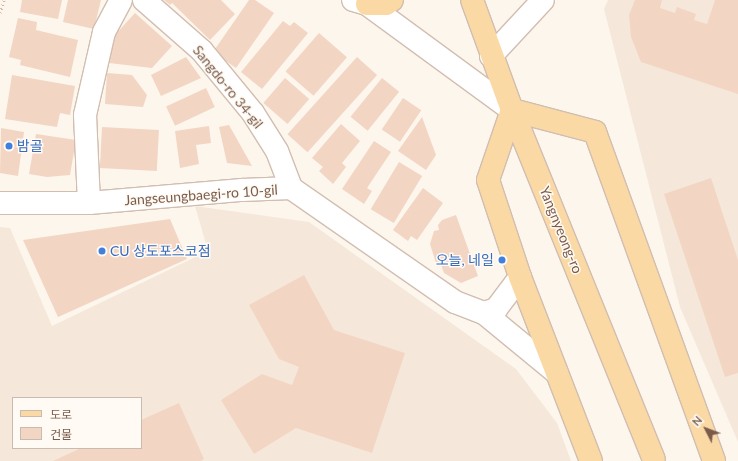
<!DOCTYPE html>
<meta charset="utf-8">
<style>
body{margin:0}
#map{position:relative;width:738px;height:461px;overflow:hidden;background:#fdf6ec;font-family:Lato,"Noto Sans KR",sans-serif}
div>[style]{position:absolute}
[style*='--x']{left:calc(var(--x)*1px);top:calc(var(--y)*1px);width:calc(var(--w)*1px);rotate:calc(var(--a)*1deg)}
.residential>*{inset:0;background:#f5e8da}
.building>*{inset:0;background:#f3d5c3;transform-origin:0 0}
.path>*{height:2.5px;margin-top:-1.25px;transform-origin:0;background:repeating-linear-gradient(90deg,#d9b8a5 0 1px,transparent 0 4px)}
.roads{filter:drop-shadow(1px 0 #d1beb0) drop-shadow(-1px 0 #d1beb0) drop-shadow(0 1px #d1beb0) drop-shadow(0 -1px #d1beb0)}
.minor>*{height:22px;margin:-11px;padding:0 11px;transform-origin:11px;border-radius:11px;background:#fff}
.major>*{height:22px;margin:-11px;padding:0 11px;transform-origin:11px;border-radius:11px;background:#fbd9a5}
.dots>*{width:11px;height:11px;translate:-50% -50%;box-sizing:border-box;border:2px solid #fffaf3;border-radius:50%}
span{translate:-50% -50%;white-space:nowrap;text-align:center;line-height:1.15;-webkit-text-stroke:3px #fffaf3;paint-order:stroke}
.street-label{font-size:14px;color:#7a5c4d}
.shop-label{font-size:14px;color:#366cbe}
.left{translate:0 -50%;text-align:left}
.right{translate:-100% -50%;text-align:right}
.legend{position:absolute;left:12px;top:397px;width:130px;height:52px;box-sizing:border-box;background:#fffaf3;border:1px solid #cabbb1;margin:0;padding:5px 7px;list-style:none;font-size:12px;color:#7a5c4d}
.legend li{display:flex;align-items:center;gap:8px;height:20px}
.legend b{width:20px;border:1px solid #cabbb1}
.north{position:absolute;left:686px;top:409px;width:40px;height:40px;-webkit-text-stroke:3px #fffaf3;paint-order:stroke;rotate:312deg;font-size:11px;font-weight:700;line-height:16px;text-align:center;color:#7a5c4d}
.north::after{content:'';display:block;margin:auto;width:14px;height:18px;background:#7a5c4d;clip-path:polygon(50% 0,100% 100%,50% 72%,0 100%)}
</style>
<div id="map">
<div class="residential">
<div style="clip-path:polygon(608px 0,738px 0,738px 442px,680px 307px,604px 9px)"></div>
<div style="clip-path:polygon(evenodd,195px 206px,309px 222px,516px 369px,557px 423px,571px 461px,0 461px,0 227px,10px 228px,52px 326px,208px 251px,195px 206px,13px 398px,141px 398px,141px 448px,13px 448px,13px 398px)"></div>
</div>
<div class="building">
<div style="clip-path:polygon(22px 0,62px 0,58px 19px,20px 12px)"></div>
<div style="clip-path:polygon(68px 0,101px 0,94px 29px,63px 22px)"></div>
<div style="clip-path:polygon(164px 0,221px 0,235px 14px,210px 40px,172px 3px,170px 5px)"></div>
<div style="clip-path:polygon(249px 0,255px 0,274px 13px,236px 68px,213px 52px)"></div>
<div style="clip-path:polygon(635px 0,662px 0,660px 8px,675px 13px,677px 7px,696px 14px,694px 20px,707px 24px,715px 0,738px 0,738px 94px,641px 62px,631px 37px,629px 15px)"></div>
<div style="clip-path:polygon(135px 13px,172px 46px,152px 68px,109px 63px,113px 37px)"></div>
<div style="clip-path:polygon(18px 18px,37px 22px,36px 30px,78px 40px,70px 77px,20px 65px,21px 60px,9px 57px)"></div>
<div style="clip-path:polygon(283px 21px,290px 26px,294px 22px,308px 33px,262px 89px,241px 72px)"></div>
<div style="left:319px;top:33px;width:37px;height:51px;rotate:41deg"></div>
<div style="clip-path:polygon(186px 57px,201px 78px,161px 96px,151px 75px)"></div>
<div style="left:357px;top:57px;width:27px;height:104px;rotate:42deg"></div>
<div style="clip-path:polygon(107px 73px,132px 75px,147px 95px,143px 107px,105px 104px)"></div>
<div style="clip-path:polygon(12px 75px,75px 86px,70px 115px,60px 113px,57px 127px,5px 119px)"></div>
<div style="left:285px;top:78px;width:32px;height:33px;rotate:41deg"></div>
<div style="left:382px;top:78px;width:22px;height:50px;rotate:39deg"></div>
<div style="left:206px;top:88px;width:21px;height:44px;rotate:65deg"></div>
<div style="left:403px;top:98px;width:22px;height:38px;rotate:34deg"></div>
<div style="clip-path:polygon(422px 117px,436px 155px,426px 170px,398px 151px)"></div>
<div style="clip-path:polygon(341px 124px,360px 141px,342px 163px,346px 167px,333px 184px,319px 171px,323px 167px,312px 158px)"></div>
<div style="clip-path:polygon(229px 125px,252px 166px,227px 163px,219px 127px)"></div>
<div style="clip-path:polygon(209px 126px,211px 143px,196px 145px,199px 164px,180px 168px,175px 131px)"></div>
<div style="left:102px;top:127px;width:57px;height:41px;rotate:3deg"></div>
<div style="clip-path:polygon(1px 128px,24px 132px,18px 176px,0 173px)"></div>
<div style="clip-path:polygon(36px 134px,76px 140px,70px 175px,47px 177px,29px 174px)"></div>
<div style="clip-path:polygon(374px 141px,391px 152px,367px 188px,372px 191px,364px 204px,342px 189px)"></div>
<div style="left:399px;top:162px;width:27px;height:55px;rotate:31deg"></div>
<div style="clip-path:polygon(711px 178px,738px 260px,738px 373px,725px 377px,664px 194px)"></div>
<div style="clip-path:polygon(423px 188px,443px 203px,417px 240px,411px 236px,408px 241px,393px 230px)"></div>
<div style="clip-path:polygon(456px 215px,478px 276px,461px 283px,444px 273px,440px 262px,436px 263px,430px 244px,434px 231px,439px 230px,438px 225px,442px 220px)"></div>
<div style="clip-path:polygon(170px 219px,187px 259px,58px 317px,23px 240px)"></div>
<div style="clip-path:polygon(304px 275px,334px 330px,405px 353px,372px 453px,296px 428px,254px 454px,221px 400px,262px 374px,292px 385px,299px 367px,279px 359px,249px 305px)"></div>
<div style="clip-path:polygon(179px 403px,204px 459px,201px 461px,53px 461px,81px 448px,141px 448px,141px 420px)"></div>
</div>
<div class="path">
<div style="--x:0;--y:13;--w:14;--a:-73"></div>
</div>
<div class="roads">
<div class="minor">
<div style="--x:144;--y:0;--w:77;--a:41.3"></div>
<div style="--x:202;--y:51;--w:80;--a:50.6"></div>
<div style="--x:253;--y:113;--w:45;--a:57.7"></div>
<div style="--x:277;--y:151;--w:40;--a:69"></div>
<div style="--x:353;--y:0;--w:15;--a:16"></div>
<div style="--x:367;--y:4;--w:180;--a:36.2"></div>
<div style="--x:491;--y:56;--w:76;--a:-47.1"></div>
<div style="--x:0;--y:203;--w:89;--a:0"></div>
<div style="--x:89;--y:203;--w:154;--a:-4.9"></div>
<div style="--x:242;--y:190;--w:49;--a:-2.3"></div>
<div style="--x:291;--y:188;--w:200;--a:34.8"></div>
<div style="--x:455;--y:302;--w:31;--a:21"></div>
<div style="--x:484;--y:313;--w:94;--a:39.4"></div>
<div style="--x:89;--y:203;--w:88;--a:-92.6"></div>
<div style="--x:85;--y:115;--w:85;--a:-77.1"></div>
<div style="--x:104;--y:32;--w:36;--a:-62"></div>
<div style="--x:484;--y:313;--w:13;--a:-18"></div>
<div style="--x:496;--y:309;--w:40;--a:-53"></div>
</div>
<div class="major">
<div style="--x:472;--y:0;--w:117;--a:70"></div>
<div style="--x:512;--y:110;--w:377;--a:67.9"></div>
<div style="--x:367;--y:4;--w:19;--a:0"></div>
<div style="--x:386;--y:4;--w:7;--a:-34"></div>
<div style="--x:512;--y:110;--w:86;--a:14.8"></div>
<div style="--x:595;--y:132;--w:350;--a:70.1"></div>
<div style="--x:512;--y:110;--w:74;--a:108.9"></div>
<div style="--x:488;--y:180;--w:102;--a:71.7"></div>
<div style="--x:520;--y:277;--w:197;--a:68.9"></div>
</div>
</div>
<div class="dots">
<div style="left:9px;top:146px;background:#3f7fe0"></div>
<div style="left:102px;top:251px;background:#3f7fe0"></div>
<div style="left:502px;top:260px;background:#3f7fe0"></div>
</div>
<div class="street-label">
<span style="left:228px;top:87px;rotate:51deg">Sangdo-ro 34-gil</span>
<span style="left:201px;top:195px;rotate:-4deg">Jangseungbaegi-ro 10-gil</span>
<span style="left:561px;top:230px;rotate:68deg">Yangnyeong-ro</span>
</div>
<div class="shop-label">
<span class="left" style="left:17px;top:146px">밤골</span>
<span class="left" style="left:110px;top:251px">CU 상도포스코점</span>
<span class="right" style="left:494px;top:260px">오늘, 네일</span>
</div>
<ul class="legend">
<li><b style="height:5px;background:#fbd9a5"></b>도로</li>
<li><b style="height:11px;background:#f3d5c3"></b>건물</li>
</ul>
<div class="north">N</div>
</div>
